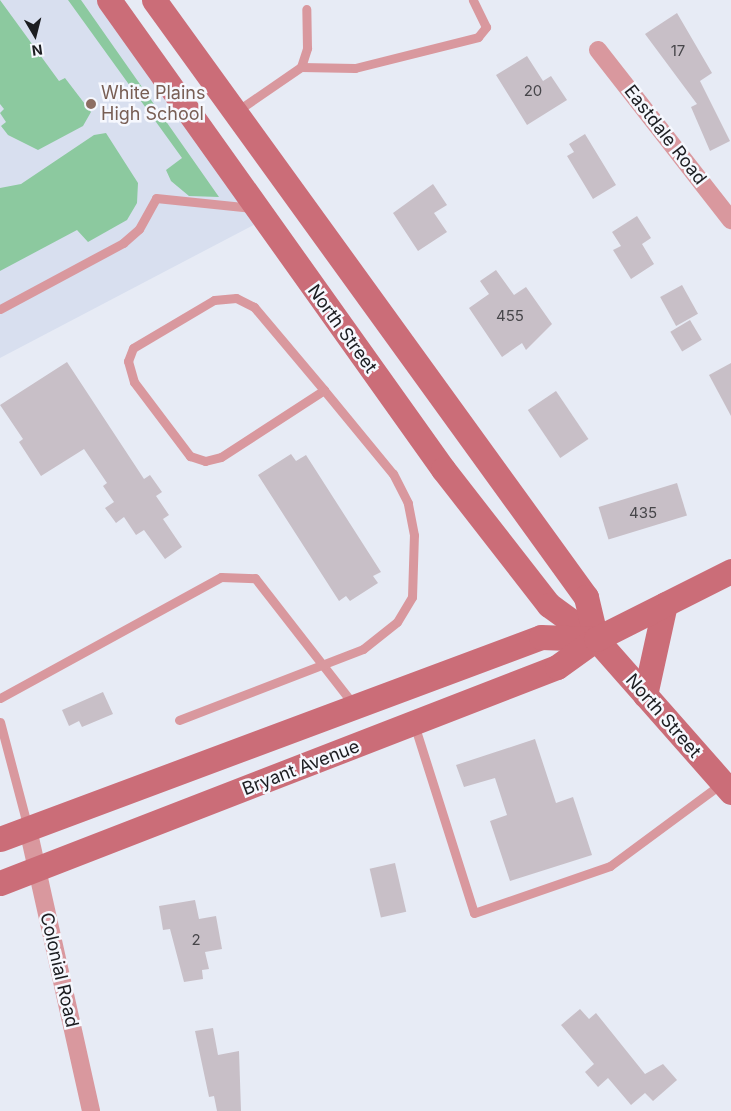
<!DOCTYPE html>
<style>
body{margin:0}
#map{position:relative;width:731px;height:1111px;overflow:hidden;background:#e7ebf5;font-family:Inter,sans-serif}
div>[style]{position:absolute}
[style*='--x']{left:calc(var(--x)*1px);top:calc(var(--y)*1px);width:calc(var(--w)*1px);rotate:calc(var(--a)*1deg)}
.built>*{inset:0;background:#d8dfef}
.green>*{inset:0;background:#8cc99f}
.building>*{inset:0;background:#c8bfc7;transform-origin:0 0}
.lane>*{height:9px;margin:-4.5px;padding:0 4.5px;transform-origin:4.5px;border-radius:4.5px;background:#d9989e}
.street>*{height:18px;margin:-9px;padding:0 9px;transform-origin:9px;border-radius:9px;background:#d9989e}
.secondary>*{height:25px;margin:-12.5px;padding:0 12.5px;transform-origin:12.5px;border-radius:12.5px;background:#cb6d78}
.dots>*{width:14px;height:14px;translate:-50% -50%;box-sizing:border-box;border:2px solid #f6f8fe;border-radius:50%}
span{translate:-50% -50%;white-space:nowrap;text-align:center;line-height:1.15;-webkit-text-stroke:5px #f6f8fe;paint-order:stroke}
.number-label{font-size:15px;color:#47464a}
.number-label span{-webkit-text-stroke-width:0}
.education-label{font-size:18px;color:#785e54}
.left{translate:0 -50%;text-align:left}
.street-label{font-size:18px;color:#1c1d21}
.north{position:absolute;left:10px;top:10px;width:50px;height:50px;-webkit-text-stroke:4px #f6f8fe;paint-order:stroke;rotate:172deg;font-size:14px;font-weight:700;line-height:20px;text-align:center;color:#1c1d21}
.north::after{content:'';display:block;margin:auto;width:18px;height:22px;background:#1c1d21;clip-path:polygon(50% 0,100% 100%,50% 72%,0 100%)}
</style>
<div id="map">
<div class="built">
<div style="clip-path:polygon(0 0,109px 0,263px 220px,0 358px)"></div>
</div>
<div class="green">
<div style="clip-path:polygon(0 0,59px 81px,65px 78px,91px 112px,83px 126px,38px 150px,8px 135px,1px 126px,6px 122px,0 113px,4px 109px,0 104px)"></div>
<div style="clip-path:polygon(68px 0,81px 0,219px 197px,189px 196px,171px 181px,166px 170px,182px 158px)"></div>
<div style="clip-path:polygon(106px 133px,138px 183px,137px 203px,127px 220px,88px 242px,77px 230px,0 271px,0 188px,21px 184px,94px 135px)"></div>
</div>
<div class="building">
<div style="clip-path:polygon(677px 13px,712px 73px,700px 81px,730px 141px,710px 151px,691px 107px,697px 104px,645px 34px)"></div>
<div style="clip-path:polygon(527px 56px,543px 81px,551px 76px,567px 100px,527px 125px,496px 75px)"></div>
<div style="clip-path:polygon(585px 134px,616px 185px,593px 199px,567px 156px,574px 152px,569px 144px)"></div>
<div style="clip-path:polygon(433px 184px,447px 205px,434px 213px,447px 232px,418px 251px,393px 213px)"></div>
<div style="clip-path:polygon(637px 216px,651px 238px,642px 244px,654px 264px,631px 279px,613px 250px,621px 246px,612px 232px)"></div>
<div style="clip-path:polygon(496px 270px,514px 295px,526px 287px,552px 324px,526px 350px,522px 343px,502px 357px,469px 308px,489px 294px,480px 281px)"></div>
<div style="left:682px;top:285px;width:33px;height:25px;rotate:61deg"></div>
<div style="left:690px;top:320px;width:23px;height:23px;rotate:59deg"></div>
<div style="clip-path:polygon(67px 362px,144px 479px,150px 475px,162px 492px,156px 496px,169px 515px,163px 519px,182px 547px,165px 559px,144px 530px,136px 535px,124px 517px,116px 523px,105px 508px,114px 502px,103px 486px,107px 483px,84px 449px,41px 476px,19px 442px,23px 439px,0 405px)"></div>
<div style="clip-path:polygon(731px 363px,731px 416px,709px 375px)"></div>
<div style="left:556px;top:391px;width:58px;height:34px;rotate:56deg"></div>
<div style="clip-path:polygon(291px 454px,296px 461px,306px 455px,381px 572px,373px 576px,378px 583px,350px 601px,346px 596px,339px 601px,258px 475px)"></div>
<div style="left:677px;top:483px;width:34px;height:82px;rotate:73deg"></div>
<div style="clip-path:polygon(103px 692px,113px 714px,82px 727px,79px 721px,69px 726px,62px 710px)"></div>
<div style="clip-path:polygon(535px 739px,556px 803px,573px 797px,592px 855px,510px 881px,490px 821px,507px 815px,495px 778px,464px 787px,456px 765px)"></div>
<div style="left:395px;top:863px;width:50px;height:26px;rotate:77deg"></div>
<div style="clip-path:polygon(195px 900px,199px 919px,216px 916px,222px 949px,205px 952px,209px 969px,202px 970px,203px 979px,184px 982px,170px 929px,163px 930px,159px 906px)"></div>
<div style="clip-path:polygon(580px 1009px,589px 1019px,596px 1013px,645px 1074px,663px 1064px,677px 1080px,653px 1101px,645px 1093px,631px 1105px,608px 1078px,598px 1087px,585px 1072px,594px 1064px,561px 1025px)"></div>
<div style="clip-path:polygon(213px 1028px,218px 1055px,239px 1051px,241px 1111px,217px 1111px,214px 1096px,209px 1097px,195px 1031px)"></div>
</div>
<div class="lane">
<div style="--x:301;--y:67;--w:20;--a:-72"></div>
<div style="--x:307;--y:48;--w:39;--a:-91"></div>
<div style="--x:237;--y:111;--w:78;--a:-34.5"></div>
<div style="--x:301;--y:67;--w:54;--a:1.1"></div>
<div style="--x:355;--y:68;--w:127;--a:-14.1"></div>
<div style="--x:478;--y:37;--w:13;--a:-51"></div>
<div style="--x:486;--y:27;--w:30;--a:-116"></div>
<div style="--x:0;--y:309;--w:140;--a:-28.2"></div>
<div style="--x:123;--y:243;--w:21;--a:-41"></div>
<div style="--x:139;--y:229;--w:35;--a:-61"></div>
<div style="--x:156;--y:198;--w:97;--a:5.9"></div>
<div style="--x:0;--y:698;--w:252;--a:-28.7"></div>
<div style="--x:221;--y:577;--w:34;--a:2"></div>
<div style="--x:255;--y:578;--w:161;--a:52.1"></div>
<div style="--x:179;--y:720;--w:197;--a:-21.1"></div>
<div style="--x:363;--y:649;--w:43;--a:-38.5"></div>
<div style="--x:397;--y:622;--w:29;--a:-59"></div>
<div style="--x:412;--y:597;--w:62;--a:-88.2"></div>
<div style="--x:414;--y:535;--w:33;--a:-101"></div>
<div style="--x:408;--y:503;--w:33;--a:-117"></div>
<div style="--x:393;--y:474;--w:109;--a:-129.4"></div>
<div style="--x:324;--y:390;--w:109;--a:-130.1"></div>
<div style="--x:254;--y:307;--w:20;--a:-153"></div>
<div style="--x:236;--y:298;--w:22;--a:175"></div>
<div style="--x:214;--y:300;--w:94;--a:149.3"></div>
<div style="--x:133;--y:348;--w:14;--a:111"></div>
<div style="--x:128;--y:361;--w:22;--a:74"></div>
<div style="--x:134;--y:382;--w:93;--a:52.9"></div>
<div style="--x:190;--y:456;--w:16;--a:18"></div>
<div style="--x:205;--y:461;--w:16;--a:-14"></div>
<div style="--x:221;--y:457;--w:123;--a:-33"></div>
<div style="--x:0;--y:722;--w:110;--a:75.2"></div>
<div style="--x:414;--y:724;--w:198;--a:72.4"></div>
<div style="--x:474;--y:913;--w:144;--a:-19.1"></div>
<div style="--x:610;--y:866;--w:139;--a:-36.5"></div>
</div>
<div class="street">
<div style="--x:598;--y:50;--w:216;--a:52"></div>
<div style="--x:28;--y:829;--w:289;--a:77.4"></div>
</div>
<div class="secondary">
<div style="--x:109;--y:0;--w:576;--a:54.54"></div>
<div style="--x:443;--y:469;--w:172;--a:52.1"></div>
<div style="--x:549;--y:605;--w:58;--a:35.9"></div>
<div style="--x:596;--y:639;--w:204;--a:48.6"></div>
<div style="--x:154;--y:0;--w:737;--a:54.11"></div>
<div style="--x:586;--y:597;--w:43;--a:76.6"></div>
<div style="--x:645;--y:695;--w:93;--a:-77.6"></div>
<div style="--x:0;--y:839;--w:577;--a:-20.47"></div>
<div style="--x:541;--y:637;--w:55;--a:2.1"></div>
<div style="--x:0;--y:883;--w:597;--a:-21.2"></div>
<div style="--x:557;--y:667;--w:48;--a:-35.7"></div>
<div style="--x:596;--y:639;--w:151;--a:-26.7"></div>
</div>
<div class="dots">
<div style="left:91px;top:104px;background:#8d6e63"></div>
</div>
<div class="number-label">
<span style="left:678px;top:51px">17</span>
<span style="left:533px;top:91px">20</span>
<span style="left:510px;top:316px">455</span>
<span style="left:643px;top:513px">435</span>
<span style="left:196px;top:940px">2</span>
</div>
<div class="education-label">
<span class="left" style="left:101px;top:104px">White Plains<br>High School</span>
</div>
<div class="street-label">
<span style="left:665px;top:135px;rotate:52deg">Eastdale Road</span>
<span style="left:342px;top:329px;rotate:54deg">North Street</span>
<span style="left:663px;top:716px;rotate:49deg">North Street</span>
<span style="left:301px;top:768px;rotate:-21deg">Bryant Avenue</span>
<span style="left:59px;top:970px;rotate:77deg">Colonial Road</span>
</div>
<div class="north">N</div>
</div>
